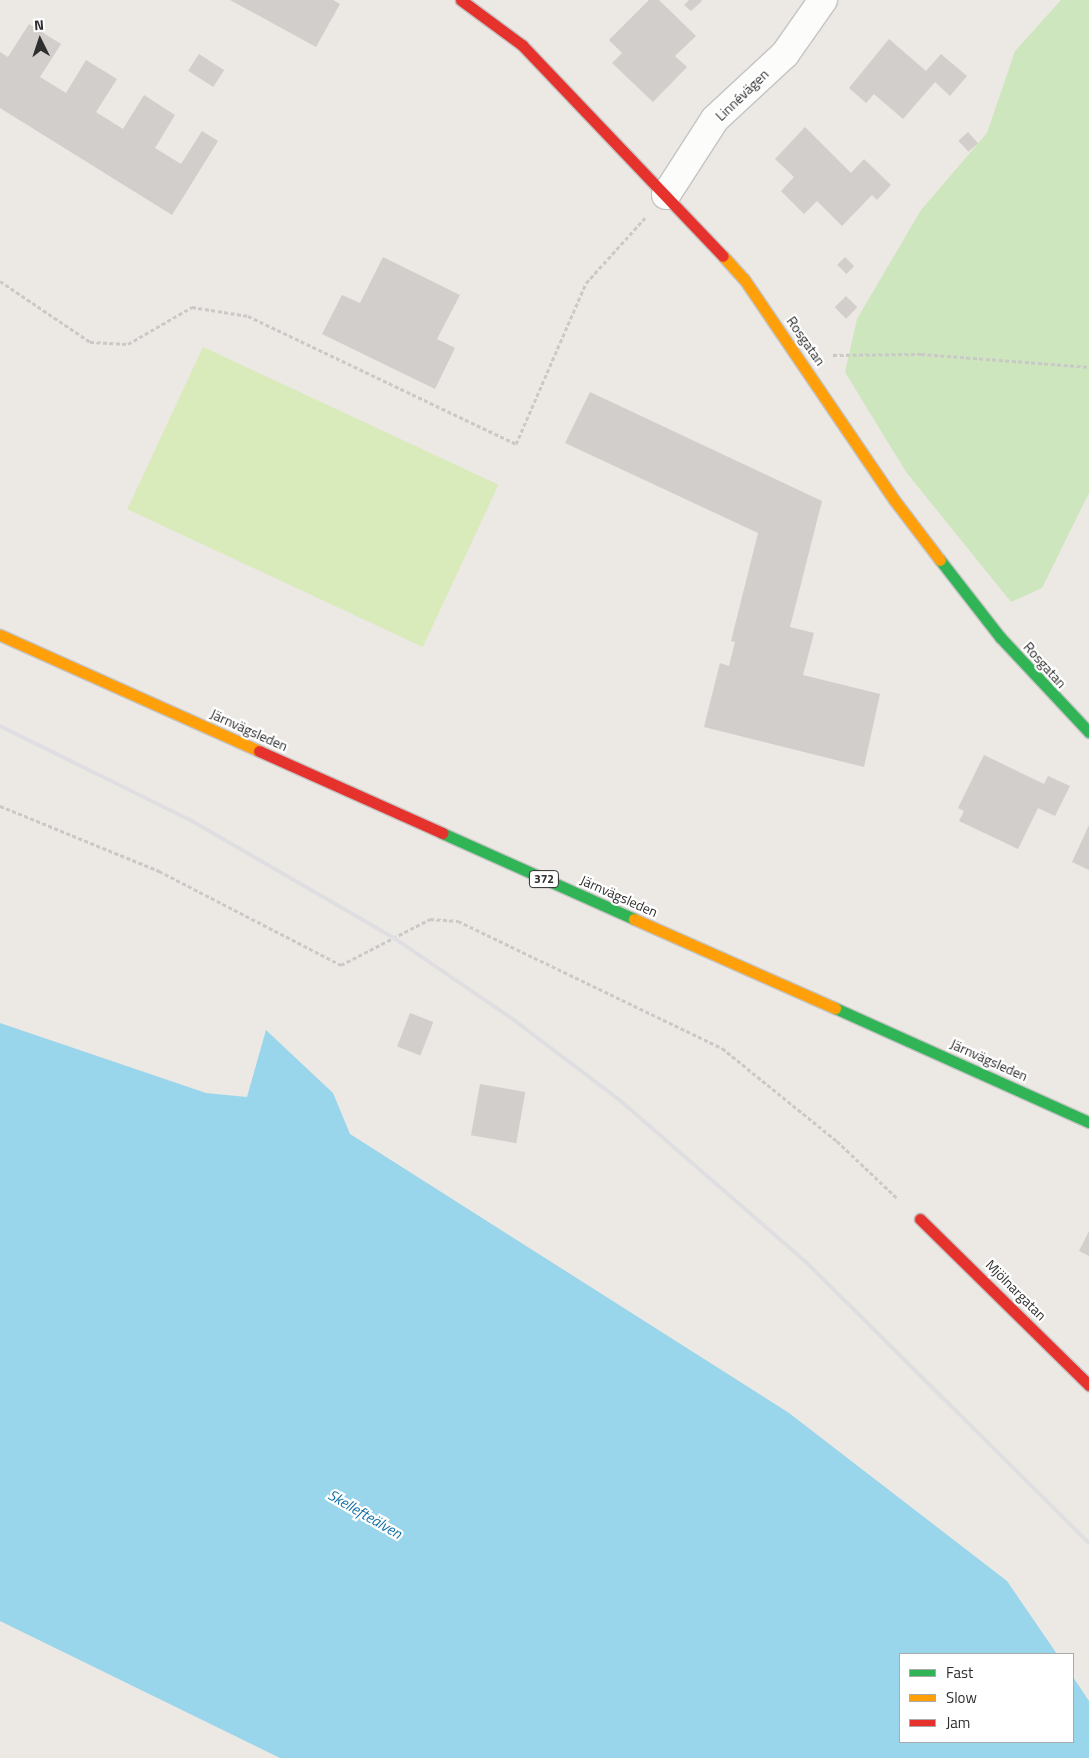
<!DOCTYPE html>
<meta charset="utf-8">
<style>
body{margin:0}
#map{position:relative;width:1089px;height:1758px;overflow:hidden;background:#ece8e4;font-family:"Titillium Web",sans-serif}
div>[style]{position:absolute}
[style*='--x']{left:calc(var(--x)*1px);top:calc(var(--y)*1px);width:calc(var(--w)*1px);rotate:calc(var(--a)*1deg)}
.green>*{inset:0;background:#cee6be}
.pitch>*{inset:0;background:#d9eabb;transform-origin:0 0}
.water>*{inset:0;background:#99d6ec}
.building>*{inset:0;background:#d1cecb;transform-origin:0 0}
.path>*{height:3px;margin-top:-1.5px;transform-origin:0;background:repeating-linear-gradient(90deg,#c9c9c8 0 4px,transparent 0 6.5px)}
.roads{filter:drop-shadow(1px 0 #c5c4c5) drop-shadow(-1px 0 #c5c4c5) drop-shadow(0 1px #c5c4c5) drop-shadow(0 -1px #c5c4c5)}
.street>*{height:28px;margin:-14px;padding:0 14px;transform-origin:14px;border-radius:14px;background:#fcfcfb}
.fast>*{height:11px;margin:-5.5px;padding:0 5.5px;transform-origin:5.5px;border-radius:5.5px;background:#30b455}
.slow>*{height:11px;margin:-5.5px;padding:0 5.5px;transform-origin:5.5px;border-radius:5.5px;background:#ff9f0a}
.jam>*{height:11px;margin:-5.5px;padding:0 5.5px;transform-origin:5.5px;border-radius:5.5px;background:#e5322d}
.rail>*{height:4px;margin:-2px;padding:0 2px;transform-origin:2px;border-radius:2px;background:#dfdfe1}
span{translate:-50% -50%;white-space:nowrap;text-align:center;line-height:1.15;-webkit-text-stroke:4.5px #fff;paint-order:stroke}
.shield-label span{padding:1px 4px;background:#fff;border:1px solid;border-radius:4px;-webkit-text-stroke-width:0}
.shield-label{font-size:12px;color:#2e2e2e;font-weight:700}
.street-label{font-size:14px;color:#2e2e2e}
.water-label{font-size:15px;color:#0d6fa3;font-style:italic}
.legend{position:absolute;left:899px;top:1653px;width:175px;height:90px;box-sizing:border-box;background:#fff;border:1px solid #ababab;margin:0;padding:6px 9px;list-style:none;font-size:15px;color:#2e2e2e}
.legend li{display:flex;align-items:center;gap:10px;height:25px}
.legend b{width:25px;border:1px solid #ababab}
.north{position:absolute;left:15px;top:15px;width:50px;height:50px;-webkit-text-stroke:4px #fff;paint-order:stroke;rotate:356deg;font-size:14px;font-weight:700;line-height:20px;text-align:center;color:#2e2e2e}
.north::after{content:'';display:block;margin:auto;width:18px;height:22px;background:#2e2e2e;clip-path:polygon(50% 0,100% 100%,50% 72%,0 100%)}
</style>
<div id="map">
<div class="green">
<div style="clip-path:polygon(1061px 0,1089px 0,1089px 493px,1042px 588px,1011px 602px,906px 472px,845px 372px,857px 319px,921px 210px,987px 133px,1015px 51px)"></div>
</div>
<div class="pitch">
<div style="left:203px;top:347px;width:326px;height:179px;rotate:25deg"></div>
</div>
<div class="water">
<div style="clip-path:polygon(0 1023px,206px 1093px,247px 1097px,266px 1030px,333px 1093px,350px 1134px,789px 1413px,1007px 1581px,1057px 1654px,900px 1654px,900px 1742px,1073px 1742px,1073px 1677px,1089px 1701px,1089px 1758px,280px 1758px,0 1621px)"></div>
</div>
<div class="building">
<div style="clip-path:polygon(230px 0,333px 0,340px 4px,316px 47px)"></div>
<div style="clip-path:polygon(649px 0,659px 0,696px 36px,675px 56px,687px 67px,653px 102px,612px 63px,622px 53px,609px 40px)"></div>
<div style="clip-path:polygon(689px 0,701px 0,702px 1px,691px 11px,684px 5px)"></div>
<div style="clip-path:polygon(29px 24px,61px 44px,40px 77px,66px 93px,86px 60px,117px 79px,96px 112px,123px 129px,144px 95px,175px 115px,155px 148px,181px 164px,202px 131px,218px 141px,172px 215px,0 108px,0 52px,8px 57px)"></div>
<div style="clip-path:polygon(889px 39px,926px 71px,941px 54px,967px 76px,950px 96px,935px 82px,903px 119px,874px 94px,866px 103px,849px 88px)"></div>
<div style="left:199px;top:54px;width:30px;height:20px;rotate:33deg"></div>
<div style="clip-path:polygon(805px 127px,851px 173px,864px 159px,891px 185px,877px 200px,872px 195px,842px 226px,817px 201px,804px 214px,781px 191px,794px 177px,775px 159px)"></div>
<div style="left:968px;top:132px;width:15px;height:13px;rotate:48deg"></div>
<div style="clip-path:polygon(383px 257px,460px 295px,437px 339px,455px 348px,435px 389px,322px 334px,342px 295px,360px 303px)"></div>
<div style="left:845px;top:257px;width:13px;height:11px;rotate:45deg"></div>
<div style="left:846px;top:296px;width:16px;height:16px;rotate:45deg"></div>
<div style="clip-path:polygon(590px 392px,822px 501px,790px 627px,814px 633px,803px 675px,880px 694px,864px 767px,704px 727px,720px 663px,729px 666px,735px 642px,731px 641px,758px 533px,565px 443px)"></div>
<div style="clip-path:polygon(984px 755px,1044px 784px,1048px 776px,1070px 786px,1055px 816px,1038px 808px,1018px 849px,959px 821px,964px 811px,958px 808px)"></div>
<div style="clip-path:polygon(1089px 825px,1089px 870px,1072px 862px)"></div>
<div style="left:410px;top:1013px;width:25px;height:36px;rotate:21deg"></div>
<div style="left:480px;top:1084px;width:46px;height:52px;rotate:10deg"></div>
<div style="clip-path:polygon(1089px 1231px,1089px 1256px,1079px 1251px)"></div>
</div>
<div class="path">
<div style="--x:0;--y:281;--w:109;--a:34.1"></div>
<div style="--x:90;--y:342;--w:38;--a:3"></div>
<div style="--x:128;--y:344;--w:74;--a:-30"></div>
<div style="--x:192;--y:307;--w:57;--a:9.1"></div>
<div style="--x:248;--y:316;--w:297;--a:25.5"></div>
<div style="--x:516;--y:444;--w:176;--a:-66.5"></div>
<div style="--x:586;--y:283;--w:88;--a:-47.8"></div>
<div style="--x:833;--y:355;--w:88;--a:-0.7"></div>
<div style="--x:921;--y:354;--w:169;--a:4.4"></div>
<div style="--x:0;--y:806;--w:172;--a:22.2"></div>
<div style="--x:159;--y:871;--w:205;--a:27.3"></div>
<div style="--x:341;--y:965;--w:100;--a:-27.3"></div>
<div style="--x:430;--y:919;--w:28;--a:4"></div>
<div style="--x:458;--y:921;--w:293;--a:25.7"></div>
<div style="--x:722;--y:1048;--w:148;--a:39"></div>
<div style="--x:837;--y:1141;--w:84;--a:43.6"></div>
</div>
<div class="roads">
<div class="street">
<div style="--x:666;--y:195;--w:90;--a:-57.2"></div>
<div style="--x:715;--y:119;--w:96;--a:-42.9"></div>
<div style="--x:785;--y:54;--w:66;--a:-54.9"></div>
</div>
<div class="fast">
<div style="--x:940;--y:560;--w:98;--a:52.1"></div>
<div style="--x:1000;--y:637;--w:130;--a:46.9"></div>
<div style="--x:442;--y:833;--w:210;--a:24.1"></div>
<div style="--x:835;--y:1008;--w:278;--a:24.2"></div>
</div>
<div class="slow">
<div style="--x:723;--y:256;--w:31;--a:48"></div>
<div style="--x:744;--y:279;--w:268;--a:55.8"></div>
<div style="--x:895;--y:501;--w:74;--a:52.7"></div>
<div style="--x:0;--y:635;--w:284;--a:24.1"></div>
<div style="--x:634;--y:919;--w:220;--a:23.9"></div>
</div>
<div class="jam">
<div style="--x:461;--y:0;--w:76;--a:36.4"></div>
<div style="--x:522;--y:45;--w:291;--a:46.4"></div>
<div style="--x:259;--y:751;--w:201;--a:24.1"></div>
<div style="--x:920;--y:1219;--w:237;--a:44.5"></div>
</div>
</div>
<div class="rail">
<div style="--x:0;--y:726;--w:214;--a:26.3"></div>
<div style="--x:192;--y:821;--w:233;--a:30.1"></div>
<div style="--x:394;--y:938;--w:145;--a:34.3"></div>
<div style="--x:514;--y:1020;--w:136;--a:37.2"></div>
<div style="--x:622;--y:1102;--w:244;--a:41"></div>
<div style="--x:806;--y:1262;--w:399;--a:44.8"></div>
</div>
<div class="shield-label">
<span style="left:544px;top:879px">372</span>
</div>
<div class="street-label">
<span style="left:742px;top:95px;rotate:-44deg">Linnévägen</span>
<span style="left:806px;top:341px;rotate:55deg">Rosgatan</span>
<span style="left:1045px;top:665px;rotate:48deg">Rosgatan</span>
<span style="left:249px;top:730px;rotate:24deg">Järnvägsleden</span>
<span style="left:619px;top:896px;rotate:24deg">Järnvägsleden</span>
<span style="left:989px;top:1060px;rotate:24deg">Järnvägsleden</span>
<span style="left:1016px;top:1290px;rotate:45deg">Mjölnargatan</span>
</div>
<div class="water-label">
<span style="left:365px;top:1514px;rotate:30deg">Skellefteälven</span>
</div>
<ul class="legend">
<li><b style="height:6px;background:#30b455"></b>Fast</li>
<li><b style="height:6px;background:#ff9f0a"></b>Slow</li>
<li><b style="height:6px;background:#e5322d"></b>Jam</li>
</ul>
<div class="north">N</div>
</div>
